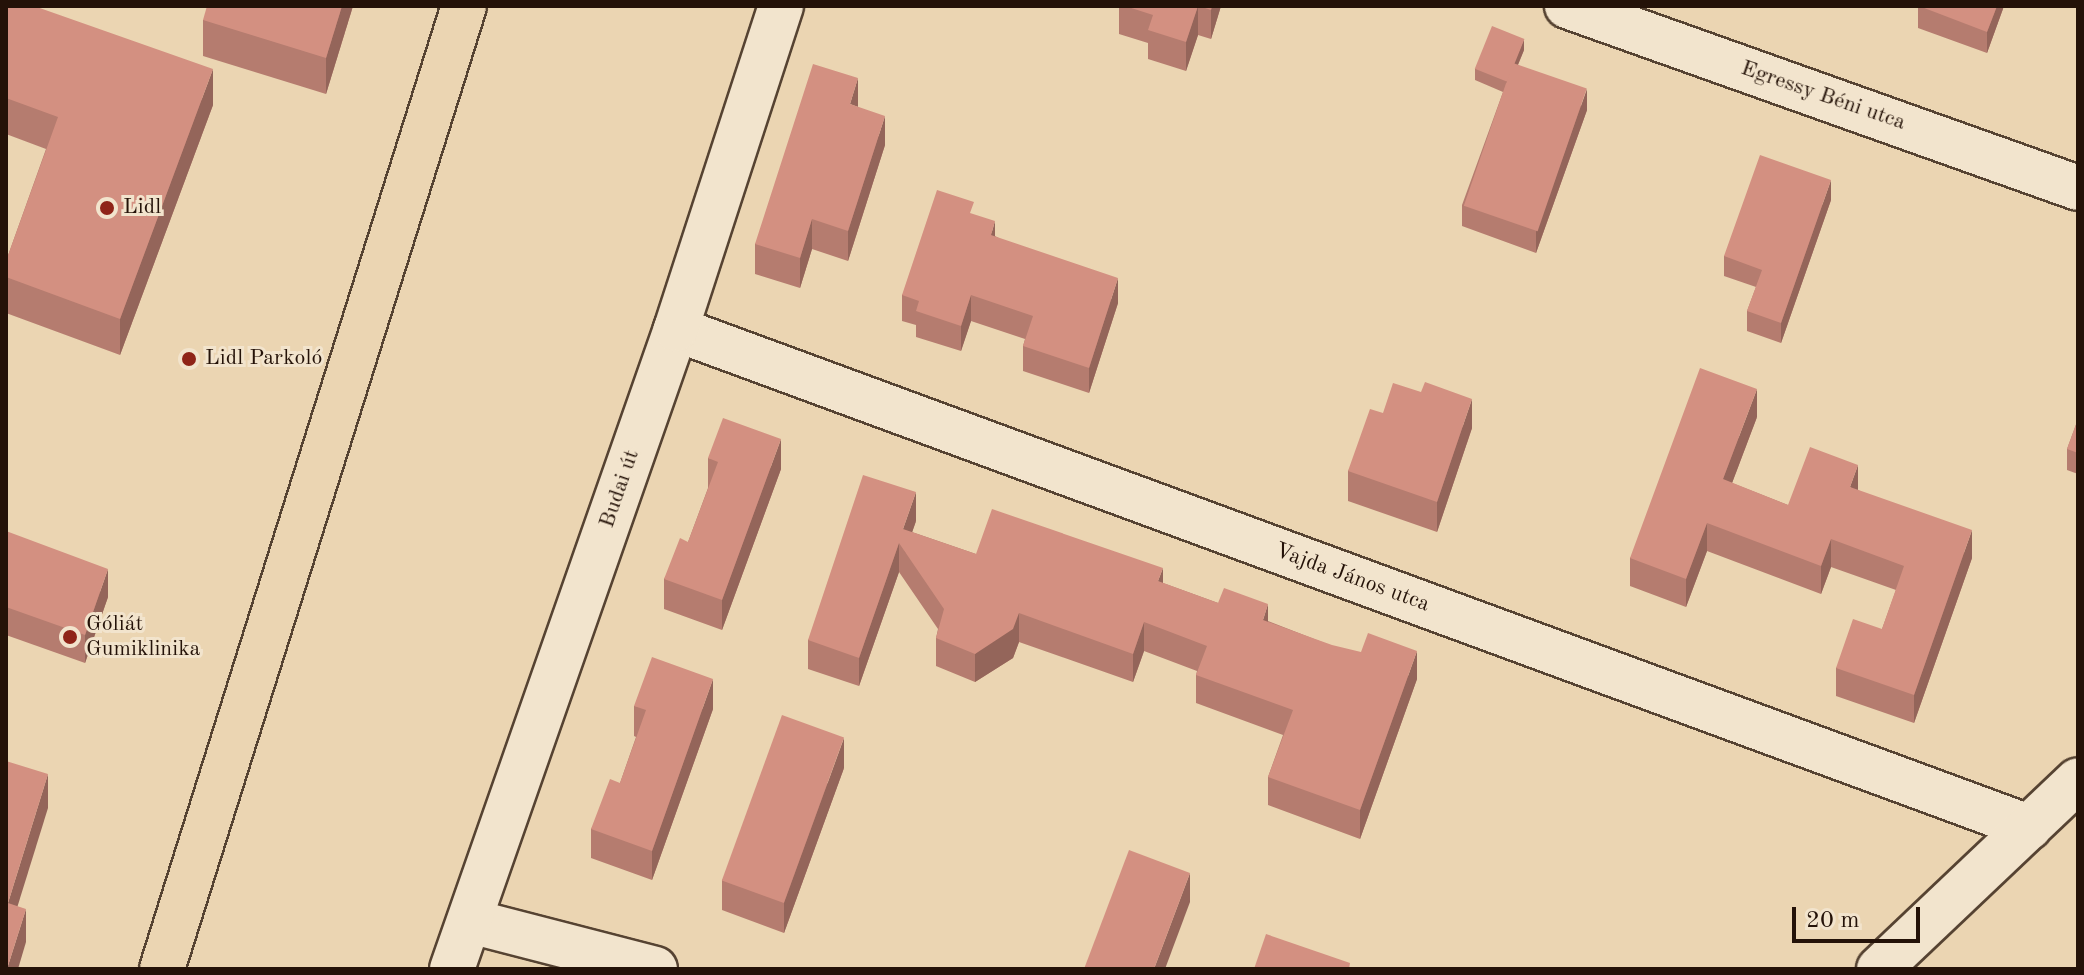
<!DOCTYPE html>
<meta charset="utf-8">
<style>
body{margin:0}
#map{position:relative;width:2084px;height:975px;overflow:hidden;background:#ebd5b2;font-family:"Old Standard TT",serif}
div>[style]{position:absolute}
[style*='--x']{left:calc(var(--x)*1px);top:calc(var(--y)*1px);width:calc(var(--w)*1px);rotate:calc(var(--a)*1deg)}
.roads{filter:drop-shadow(2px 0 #564332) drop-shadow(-2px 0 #564332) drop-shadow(0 2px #564332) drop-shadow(0 -2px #564332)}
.minor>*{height:44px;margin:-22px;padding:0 22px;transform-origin:22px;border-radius:22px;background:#f2e4cd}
.major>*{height:44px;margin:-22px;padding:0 22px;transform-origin:22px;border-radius:22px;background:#ebd5b2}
.wall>*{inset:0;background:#b57c6f}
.shaded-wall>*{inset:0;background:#94655a}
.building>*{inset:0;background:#d39081;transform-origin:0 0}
.dots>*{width:22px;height:22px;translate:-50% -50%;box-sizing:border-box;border:4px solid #f2e4cd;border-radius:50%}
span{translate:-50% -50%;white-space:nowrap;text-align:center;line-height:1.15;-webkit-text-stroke:6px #f2e4cd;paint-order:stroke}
.street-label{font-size:22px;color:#241208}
.poi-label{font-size:22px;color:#241208}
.left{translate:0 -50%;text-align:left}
.frame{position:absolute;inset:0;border:8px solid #241208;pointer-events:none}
.scale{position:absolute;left:1792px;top:907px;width:128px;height:36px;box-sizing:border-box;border:4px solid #241208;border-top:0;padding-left:10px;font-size:24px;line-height:28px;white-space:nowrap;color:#241208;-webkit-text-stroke:6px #f2e4cd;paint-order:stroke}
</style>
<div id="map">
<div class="roads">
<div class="minor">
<div style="--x:1567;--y:6;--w:542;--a:19.6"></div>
<div style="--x:676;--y:329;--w:1442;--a:20.21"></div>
<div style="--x:470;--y:921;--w:191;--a:14.5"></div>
<div style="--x:452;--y:969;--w:678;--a:-70.71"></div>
<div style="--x:676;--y:329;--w:340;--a:-72"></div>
<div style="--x:1879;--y:969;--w:274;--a:-43.5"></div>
</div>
<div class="major">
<div style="--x:162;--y:969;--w:1009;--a:-72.59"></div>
</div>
</div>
<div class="wall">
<div style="clip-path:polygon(6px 6px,213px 105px,120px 355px,6px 313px,6px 261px,46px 149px,6px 134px)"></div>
<div style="clip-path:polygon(353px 6px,326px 94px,203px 56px,203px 20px)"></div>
<div style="clip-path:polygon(1119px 6px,1221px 6px,1211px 39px,1198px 35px,1186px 71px,1148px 59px,1148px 43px,1119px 34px)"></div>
<div style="clip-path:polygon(1914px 6px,2004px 6px,1987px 53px,1918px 28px,1918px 8px)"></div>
<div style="clip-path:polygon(1524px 50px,1518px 65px,1587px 110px,1536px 253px,1462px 226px,1462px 205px,1503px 92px,1475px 80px,1475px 69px)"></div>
<div style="clip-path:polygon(858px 107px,885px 145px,848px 261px,812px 249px,800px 288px,755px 274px,755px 244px)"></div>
<div style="clip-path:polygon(1831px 200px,1781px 343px,1747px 331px,1747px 311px,1756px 287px,1724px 276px,1724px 256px)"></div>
<div style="clip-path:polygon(974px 215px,995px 236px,1118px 303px,1089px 393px,1023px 371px,1023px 346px,1025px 339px,971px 321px,961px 351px,916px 337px,916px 325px,902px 321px,902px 295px)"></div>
<div style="clip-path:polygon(1383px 413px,1472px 428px,1437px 532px,1348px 501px,1348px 471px)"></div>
<div style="clip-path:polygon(1757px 417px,1732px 483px,1788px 505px,1858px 490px,1972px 558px,1914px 723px,1836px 696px,1836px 668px,1882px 629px,1896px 590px,1831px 567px,1821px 594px,1707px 551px,1686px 607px,1630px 586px,1630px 558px)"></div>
<div style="clip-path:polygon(2078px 419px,2078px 474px,2067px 470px,2067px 449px)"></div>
<div style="clip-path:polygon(708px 458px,781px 469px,722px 630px,664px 609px,664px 579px,688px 542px,708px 488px)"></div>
<div style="clip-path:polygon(916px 521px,912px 532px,976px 554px,1163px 583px,1268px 621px,1417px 679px,1360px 839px,1268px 805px,1268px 777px,1283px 735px,1196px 703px,1196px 675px,1197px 671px,1144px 651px,1133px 682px,1019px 642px,1013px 658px,975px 682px,936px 666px,936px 638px,938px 629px,899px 572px,859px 686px,808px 669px,808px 640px)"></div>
<div style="clip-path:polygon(6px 531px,108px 597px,85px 663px,6px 635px)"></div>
<div style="clip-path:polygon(634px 706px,713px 709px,652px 880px,591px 858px,591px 829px,620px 783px,636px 737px,634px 736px)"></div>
<div style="clip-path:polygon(844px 768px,784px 933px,722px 910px,722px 880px)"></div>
</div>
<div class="shaded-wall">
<div style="clip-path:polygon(342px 6px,353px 6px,326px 94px,326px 58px)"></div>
<div style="clip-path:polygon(1198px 6px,1198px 35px,1186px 71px,1186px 42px)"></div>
<div style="clip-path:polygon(1212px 6px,1221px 6px,1211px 39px,1211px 10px)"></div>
<div style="clip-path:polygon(1997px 6px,2004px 6px,1987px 53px,1987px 32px)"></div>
<div style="clip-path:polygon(1524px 39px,1524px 50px,1506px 93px,1506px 82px)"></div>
<div style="clip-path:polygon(213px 69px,213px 105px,120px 355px,120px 319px)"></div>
<div style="clip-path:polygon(858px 78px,858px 107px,850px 104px)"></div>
<div style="clip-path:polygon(1587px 89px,1587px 110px,1536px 253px,1536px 232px)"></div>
<div style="clip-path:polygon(885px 116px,885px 145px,848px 261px,848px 231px)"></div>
<div style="clip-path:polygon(1831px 180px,1831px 200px,1781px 343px,1781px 323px)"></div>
<div style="clip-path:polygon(812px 219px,812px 249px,800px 288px,800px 258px)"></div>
<div style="clip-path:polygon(995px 221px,995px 247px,991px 235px)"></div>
<div style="clip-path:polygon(1118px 278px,1118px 303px,1089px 393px,1089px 368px)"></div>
<div style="clip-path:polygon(971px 295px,971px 321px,961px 351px,961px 326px)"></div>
<div style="clip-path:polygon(1757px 389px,1757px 417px,1723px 507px,1723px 479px)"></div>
<div style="clip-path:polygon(1472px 399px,1472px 428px,1437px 532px,1437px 502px)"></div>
<div style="clip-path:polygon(781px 439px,781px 469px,722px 630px,722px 600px)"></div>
<div style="clip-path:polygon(1858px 465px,1858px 493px,1850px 487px)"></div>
<div style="clip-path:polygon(916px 492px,916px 521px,905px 553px,903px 529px)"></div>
<div style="clip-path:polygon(1707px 523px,1707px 551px,1686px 607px,1686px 579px)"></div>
<div style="clip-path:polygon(1972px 530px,1972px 558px,1914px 723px,1914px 695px)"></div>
<div style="clip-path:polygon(1831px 539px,1831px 567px,1821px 594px,1821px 566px)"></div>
<div style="clip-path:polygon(899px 543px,899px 572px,859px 686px,859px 658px)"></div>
<div style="clip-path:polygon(1163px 568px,1163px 597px,1158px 581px)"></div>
<div style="clip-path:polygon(108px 569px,108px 597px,85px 663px,85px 635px)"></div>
<div style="clip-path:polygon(1268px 604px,1268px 633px,1263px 620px)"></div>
<div style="clip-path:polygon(1019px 613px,1019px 642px,1013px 658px,975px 682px,975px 654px)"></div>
<div style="clip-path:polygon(1144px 622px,1144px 651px,1133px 682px,1133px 654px)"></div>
<div style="clip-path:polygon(1417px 651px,1417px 679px,1360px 839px,1360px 810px)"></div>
<div style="clip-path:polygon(713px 679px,713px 709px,652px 880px,652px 851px)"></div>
<div style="clip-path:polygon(844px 738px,844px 768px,784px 933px,784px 903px)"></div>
<div style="clip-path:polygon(48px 774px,48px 808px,8px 937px,8px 903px)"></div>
<div style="clip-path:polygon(1190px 873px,1190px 902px,1165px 969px,1154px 969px)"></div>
<div style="clip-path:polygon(26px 909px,26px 942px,18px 969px,7px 969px)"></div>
</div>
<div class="building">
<div style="clip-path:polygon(6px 6px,34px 6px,213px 69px,120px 319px,6px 277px,6px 261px,58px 117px,6px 98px)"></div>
<div style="clip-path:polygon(207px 6px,342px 6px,326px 58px,203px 20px)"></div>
<div style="clip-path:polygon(1125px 6px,1198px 6px,1186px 42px,1148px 30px,1153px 15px)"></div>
<div style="clip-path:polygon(1199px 6px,1212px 6px,1211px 10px)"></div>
<div style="clip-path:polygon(1919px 6px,1997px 6px,1987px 32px)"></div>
<div style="left:1492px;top:26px;width:35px;height:46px;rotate:22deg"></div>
<div style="left:1513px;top:63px;width:78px;height:151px;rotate:19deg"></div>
<div style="clip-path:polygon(813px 64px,858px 78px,850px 104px,885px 116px,848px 231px,812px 219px,800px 258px,755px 244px)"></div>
<div style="clip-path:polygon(1760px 155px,1831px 180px,1781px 323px,1747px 311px,1762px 270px,1724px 256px)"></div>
<div style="clip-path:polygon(937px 190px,974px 202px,970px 213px,995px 221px,991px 235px,1118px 278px,1089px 368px,1023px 346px,1033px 316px,971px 295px,961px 326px,916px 311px,919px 301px,902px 295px)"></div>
<div style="clip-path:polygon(1700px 368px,1757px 389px,1723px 479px,1788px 505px,1810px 447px,1858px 465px,1850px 487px,1972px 530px,1914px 695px,1836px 668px,1853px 619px,1882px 629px,1904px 566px,1831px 539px,1821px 566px,1707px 523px,1686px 579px,1630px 558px)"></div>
<div style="clip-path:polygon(1425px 382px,1472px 399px,1437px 502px,1348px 471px,1370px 409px,1383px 413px,1393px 383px,1421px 392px)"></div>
<div style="clip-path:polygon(723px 418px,781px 439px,722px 600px,664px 579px,680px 538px,688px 542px,718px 462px,708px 458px)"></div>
<div style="clip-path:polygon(2078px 419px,2078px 453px,2067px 449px)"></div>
<div style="clip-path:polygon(863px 475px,916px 492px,903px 529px,976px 554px,992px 509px,1163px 568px,1158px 581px,1218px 603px,1224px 588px,1268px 604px,1263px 620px,1332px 645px,1361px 652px,1368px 633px,1417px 651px,1360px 810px,1268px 777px,1293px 710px,1196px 675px,1207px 646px,1144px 622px,1133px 654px,1019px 613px,1013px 629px,975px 654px,936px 638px,944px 609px,899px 543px,859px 658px,808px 640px)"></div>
<div style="clip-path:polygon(6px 531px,108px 569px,85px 635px,6px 607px)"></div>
<div style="clip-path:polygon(652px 657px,713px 679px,652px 851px,591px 829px,610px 779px,620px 783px,646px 710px,634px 706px)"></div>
<div style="left:782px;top:715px;width:66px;height:176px;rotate:20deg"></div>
<div style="clip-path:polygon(6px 761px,48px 774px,8px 903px,26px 909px,7px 969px,6px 969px)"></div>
<div style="clip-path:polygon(1129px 850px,1190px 873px,1154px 969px,1084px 969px)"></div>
<div style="clip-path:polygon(1266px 934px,1350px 963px,1349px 969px,1254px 969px)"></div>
</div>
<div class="dots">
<div style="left:107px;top:208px;background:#8f2418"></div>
<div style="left:189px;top:359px;background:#8f2418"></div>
<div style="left:70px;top:637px;background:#8f2418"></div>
</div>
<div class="street-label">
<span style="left:1823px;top:96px;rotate:19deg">Egressy Béni utca</span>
<span style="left:620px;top:489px;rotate:-71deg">Budai út</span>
<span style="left:1352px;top:578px;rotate:20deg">Vajda János utca</span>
</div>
<div class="poi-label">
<span class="left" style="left:123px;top:208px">Lidl</span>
<span class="left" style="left:205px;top:359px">Lidl Parkoló</span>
<span class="left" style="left:86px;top:637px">Góliát<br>Gumiklinika</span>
</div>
<div class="frame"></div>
<div class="scale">20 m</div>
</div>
